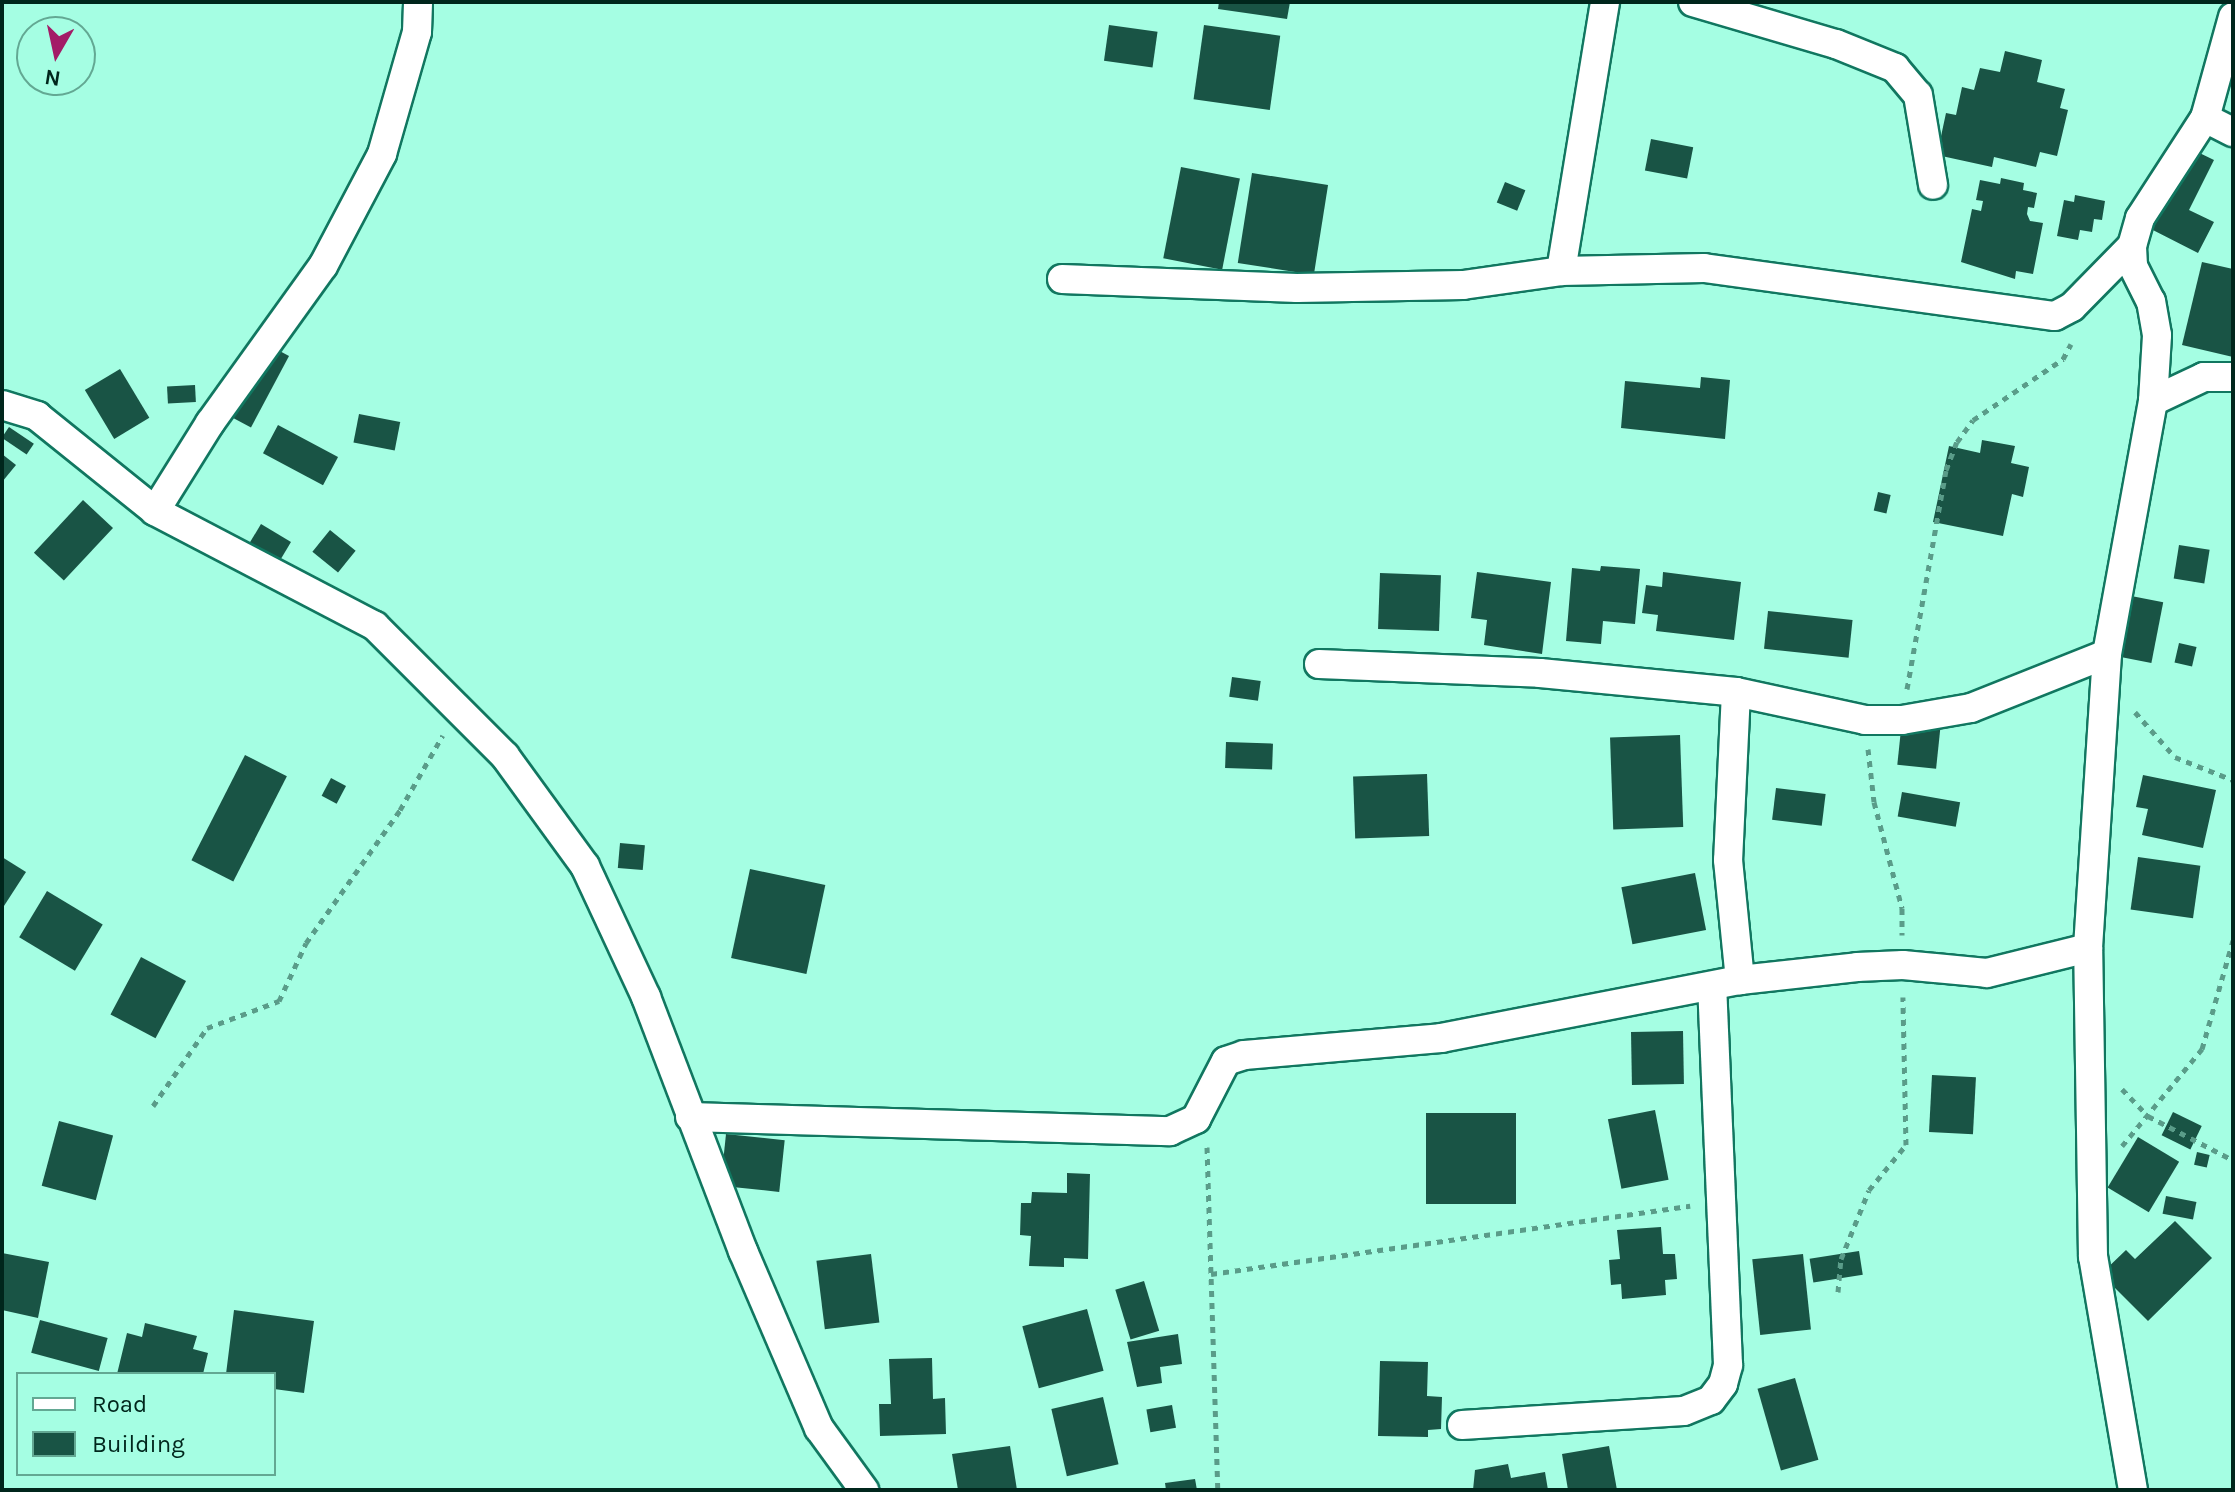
<!DOCTYPE html>
<style>
body{margin:0}
#map{position:relative;width:2235px;height:1492px;overflow:hidden;background:#a5fee3;font-family:Karla,sans-serif}
div>[style]{position:absolute}
[style*='--x']{left:calc(var(--x)*1px);top:calc(var(--y)*1px);width:calc(var(--w)*1px);rotate:calc(var(--a)*1deg)}
.building>*{inset:0;background:#195445;transform-origin:0 0}
.path>*{height:5px;margin-top:-2.5px;transform-origin:0;background:repeating-linear-gradient(90deg,#5a9c89 0 6px,transparent 0 12px)}
.roads{filter:drop-shadow(2px 0 #117760) drop-shadow(-2px 0 #117760) drop-shadow(0 2px #117760) drop-shadow(0 -2px #117760)}
.street>*{height:28px;margin:-14px;padding:0 14px;transform-origin:14px;border-radius:14px;background:#fff}
span{translate:-50% -50%;white-space:nowrap;text-align:center;line-height:1.15;-webkit-text-stroke:8px #a5fee3;paint-order:stroke}
.frame{position:absolute;inset:0;border:4px solid #00261c;pointer-events:none}
.legend{position:absolute;left:16px;top:1372px;width:260px;height:104px;box-sizing:border-box;background:#a5fee3;border:2px solid #63a893;margin:0;padding:10px 14px;list-style:none;font-size:24px;color:#00261c}
.legend li{display:flex;align-items:center;gap:16px;height:40px}
.legend b{width:40px;border:2px solid #63a893}
.north{position:absolute;left:16px;top:16px;width:80px;height:80px;box-sizing:border-box;background:#a5fee3;border:2px solid #63a893;border-radius:50%;rotate:189deg;font-size:22px;font-weight:700;line-height:32px;text-align:center;color:#00261c}
.north::after{content:'';display:block;margin:auto;width:28px;height:36px;background:#a31c67;clip-path:polygon(50% 0,100% 100%,50% 72%,0 100%)}
</style>
<div id="map">
<div class="building">
<div style="clip-path:polygon(1219px 2px,1290px 2px,1287px 19px,1218px 9px)"></div>
<div style="left:1109px;top:25px;width:49px;height:36px;rotate:8deg"></div>
<div style="left:1204px;top:25px;width:77px;height:75px;rotate:8deg"></div>
<div style="clip-path:polygon(2005px 51px,2042px 60px,2037px 82px,2065px 89px,2060px 108px,2068px 110px,2057px 156px,2040px 152px,2036px 167px,1994px 157px,1992px 167px,1937px 155px,1946px 113px,1956px 115px,1962px 87px,1974px 90px,1980px 68px,2000px 72px)"></div>
<div style="left:1651px;top:139px;width:43px;height:32px;rotate:11deg"></div>
<div style="clip-path:polygon(2185px 146px,2214px 160px,2189px 210px,2214px 222px,2198px 253px,2145px 226px)"></div>
<div style="left:1181px;top:167px;width:60px;height:93px;rotate:11deg"></div>
<div style="left:1252px;top:173px;width:77px;height:91px;rotate:9deg"></div>
<div style="clip-path:polygon(2001px 178px,2024px 183px,2023px 190px,2037px 193px,2034px 208px,2028px 207px,2027px 214px,2030px 221px,2043px 223px,2033px 274px,2016px 271px,2015px 279px,1961px 262px,1972px 209px,1981px 211px,1983px 201px,1976px 200px,1980px 180px,2000px 184px)"></div>
<div style="left:1505px;top:182px;width:22px;height:22px;rotate:22deg"></div>
<div style="clip-path:polygon(2075px 195px,2105px 201px,2102px 220px,2094px 219px,2092px 232px,2080px 230px,2078px 240px,2057px 236px,2064px 200px,2074px 202px)"></div>
<div style="clip-path:polygon(2202px 262px,2233px 269px,2233px 357px,2182px 345px)"></div>
<div style="left:259px;top:340px;width:34px;height:81px;rotate:28deg"></div>
<div style="left:120px;top:369px;width:57px;height:41px;rotate:59deg"></div>
<div style="clip-path:polygon(1701px 377px,1730px 380px,1725px 439px,1621px 428px,1625px 381px,1700px 388px)"></div>
<div style="left:195px;top:385px;width:17px;height:28px;rotate:87deg"></div>
<div style="left:359px;top:414px;width:42px;height:29px;rotate:11deg"></div>
<div style="left:278px;top:425px;width:68px;height:32px;rotate:28deg"></div>
<div style="left:9px;top:427px;width:30px;height:13px;rotate:34deg"></div>
<div style="clip-path:polygon(1982px 440px,2015px 446px,2011px 463px,2029px 467px,2023px 497px,2012px 494px,2003px 536px,1933px 522px,1949px 446px,1980px 453px)"></div>
<div style="clip-path:polygon(2px 454px,16px 465px,2px 482px)"></div>
<div style="left:1878px;top:492px;width:13px;height:19px;rotate:13deg"></div>
<div style="left:83px;top:500px;width:41px;height:72px;rotate:43deg"></div>
<div style="left:261px;top:524px;width:35px;height:22px;rotate:31deg"></div>
<div style="left:330px;top:530px;width:33px;height:28px;rotate:39deg"></div>
<div style="left:2179px;top:545px;width:31px;height:34px;rotate:9deg"></div>
<div style="clip-path:polygon(1601px 566px,1640px 569px,1635px 624px,1603px 621px,1601px 644px,1566px 641px,1572px 568px,1600px 571px)"></div>
<div style="clip-path:polygon(1477px 572px,1551px 582px,1542px 654px,1484px 645px,1487px 620px,1471px 618px)"></div>
<div style="clip-path:polygon(1663px 572px,1741px 582px,1734px 640px,1656px 631px,1658px 615px,1642px 613px,1646px 585px,1662px 587px)"></div>
<div style="left:1380px;top:573px;width:61px;height:56px;rotate:2deg"></div>
<div style="left:2121px;top:594px;width:43px;height:62px;rotate:11deg"></div>
<div style="left:1768px;top:611px;width:85px;height:38px;rotate:6deg"></div>
<div style="left:2179px;top:643px;width:18px;height:20px;rotate:13deg"></div>
<div style="left:1232px;top:677px;width:29px;height:20px;rotate:8deg"></div>
<div style="left:1902px;top:720px;width:39px;height:45px;rotate:6deg"></div>
<div style="left:1680px;top:735px;width:92px;height:70px;rotate:88deg"></div>
<div style="left:1226px;top:742px;width:47px;height:26px;rotate:2deg"></div>
<div style="left:245px;top:755px;width:47px;height:118px;rotate:27deg"></div>
<div style="left:1427px;top:774px;width:62px;height:74px;rotate:88deg"></div>
<div style="clip-path:polygon(2143px 775px,2216px 790px,2203px 848px,2142px 835px,2148px 809px,2136px 807px)"></div>
<div style="left:331px;top:778px;width:17px;height:20px;rotate:28deg"></div>
<div style="left:1776px;top:788px;width:50px;height:32px;rotate:7deg"></div>
<div style="left:1902px;top:792px;width:59px;height:25px;rotate:10deg"></div>
<div style="left:620px;top:843px;width:25px;height:25px;rotate:5deg"></div>
<div style="clip-path:polygon(2px 857px,26px 872px,2px 909px)"></div>
<div style="left:2138px;top:857px;width:63px;height:53px;rotate:8deg"></div>
<div style="left:750px;top:869px;width:77px;height:91px;rotate:12deg"></div>
<div style="left:1695px;top:873px;width:58px;height:75px;rotate:79deg"></div>
<div style="left:47px;top:891px;width:65px;height:54px;rotate:31deg"></div>
<div style="left:141px;top:957px;width:51px;height:65px;rotate:28deg"></div>
<div style="left:1683px;top:1031px;width:53px;height:52px;rotate:89deg"></div>
<div style="left:1932px;top:1075px;width:44px;height:57px;rotate:3deg"></div>
<div style="left:1655px;top:1110px;width:71px;height:48px;rotate:79deg"></div>
<div style="left:2173px;top:1112px;width:32px;height:26px;rotate:26deg"></div>
<div style="left:1426px;top:1113px;width:90px;height:91px"></div>
<div style="left:59px;top:1121px;width:56px;height:67px;rotate:15deg"></div>
<div style="left:726px;top:1134px;width:59px;height:52px;rotate:6deg"></div>
<div style="left:2138px;top:1137px;width:48px;height:59px;rotate:31deg"></div>
<div style="left:2197px;top:1152px;width:13px;height:13px;rotate:13deg"></div>
<div style="clip-path:polygon(1067px 1173px,1090px 1174px,1088px 1259px,1064px 1258px,1064px 1267px,1029px 1266px,1031px 1236px,1020px 1235px,1021px 1203px,1031px 1203px,1032px 1192px,1067px 1193px)"></div>
<div style="left:2166px;top:1196px;width:31px;height:18px;rotate:11deg"></div>
<div style="clip-path:polygon(2175px 1221px,2212px 1258px,2148px 1321px,2101px 1274px,2126px 1250px,2135px 1259px)"></div>
<div style="clip-path:polygon(1661px 1227px,1663px 1254px,1675px 1254px,1677px 1279px,1665px 1280px,1666px 1295px,1622px 1299px,1621px 1284px,1611px 1285px,1609px 1260px,1620px 1259px,1617px 1230px)"></div>
<div style="left:1859px;top:1251px;width:24px;height:50px;rotate:81deg"></div>
<div style="clip-path:polygon(2px 1253px,49px 1262px,38px 1318px,2px 1310px)"></div>
<div style="left:871px;top:1254px;width:69px;height:55px;rotate:83deg"></div>
<div style="left:1803px;top:1254px;width:76px;height:51px;rotate:84deg"></div>
<div style="left:1144px;top:1281px;width:52px;height:30px;rotate:73deg"></div>
<div style="left:1087px;top:1309px;width:64px;height:67px;rotate:75deg"></div>
<div style="clip-path:polygon(234px 1310px,314px 1321px,304px 1393px,274px 1389px,274px 1374px,226px 1374px)"></div>
<div style="left:40px;top:1320px;width:70px;height:34px;rotate:15deg"></div>
<div style="clip-path:polygon(145px 1323px,197px 1336px,193px 1349px,208px 1353px,203px 1374px,117px 1374px,127px 1333px,142px 1337px)"></div>
<div style="clip-path:polygon(1178px 1334px,1182px 1364px,1160px 1367px,1162px 1383px,1137px 1387px,1127px 1342px)"></div>
<div style="clip-path:polygon(932px 1358px,933px 1399px,945px 1398px,946px 1434px,880px 1436px,879px 1404px,891px 1404px,889px 1359px)"></div>
<div style="clip-path:polygon(1380px 1361px,1428px 1362px,1427px 1396px,1442px 1397px,1441px 1429px,1428px 1430px,1428px 1437px,1378px 1436px)"></div>
<div style="left:1795px;top:1378px;width:85px;height:39px;rotate:74deg"></div>
<div style="left:1103px;top:1397px;width:69px;height:53px;rotate:77deg"></div>
<div style="left:1172px;top:1405px;width:23px;height:26px;rotate:80deg"></div>
<div style="clip-path:polygon(1010px 1446px,1017px 1490px,958px 1490px,952px 1454px)"></div>
<div style="clip-path:polygon(1609px 1446px,1617px 1490px,1568px 1490px,1562px 1454px)"></div>
<div style="clip-path:polygon(1508px 1464px,1511px 1478px,1545px 1472px,1548px 1490px,1473px 1490px,1475px 1470px)"></div>
<div style="clip-path:polygon(1195px 1479px,1197px 1490px,1166px 1490px,1165px 1483px)"></div>
</div>
<div class="path">
<div style="--x:1907;--y:689;--w:222;--a:-79.9"></div>
<div style="--x:1946;--y:470;--w:30;--a:-69"></div>
<div style="--x:1957;--y:442;--w:27;--a:-54"></div>
<div style="--x:1973;--y:420;--w:109;--a:-34.1"></div>
<div style="--x:2063;--y:359;--w:17;--a:-62"></div>
<div style="--x:2135;--y:712;--w:60;--a:48.4"></div>
<div style="--x:2175;--y:757;--w:62;--a:21.6"></div>
<div style="--x:1868;--y:749;--w:53;--a:83.5"></div>
<div style="--x:1874;--y:802;--w:110;--a:75.2"></div>
<div style="--x:1902;--y:908;--w:27;--a:90"></div>
<div style="--x:2122;--y:1089;--w:37;--a:46"></div>
<div style="--x:2148;--y:1116;--w:96;--a:27.4"></div>
<div style="--x:153;--y:1106;--w:95;--a:-55.3"></div>
<div style="--x:207;--y:1028;--w:77;--a:-20.6"></div>
<div style="--x:279;--y:1001;--w:64;--a:-65"></div>
<div style="--x:306;--y:943;--w:163;--a:-54.7"></div>
<div style="--x:400;--y:810;--w:86;--a:-60.2"></div>
<div style="--x:2122;--y:1146;--w:126;--a:-50.5"></div>
<div style="--x:2202;--y:1049;--w:113;--a:-74.1"></div>
<div style="--x:1207;--y:1147;--w:343;--a:88.2"></div>
<div style="--x:1211;--y:1274;--w:484;--a:-8.1"></div>
<div style="--x:1838;--y:1292;--w:33;--a:-85"></div>
<div style="--x:1841;--y:1259;--w:74;--a:-67.9"></div>
<div style="--x:1869;--y:1190;--w:58;--a:-50.6"></div>
<div style="--x:1906;--y:1145;--w:148;--a:-91.2"></div>
</div>
<div class="roads">
<div class="street">
<div style="--x:1693;--y:2;--w:149;--a:16.4"></div>
<div style="--x:1836;--y:44;--w:64;--a:22.1"></div>
<div style="--x:1895;--y:68;--w:35;--a:50"></div>
<div style="--x:1918;--y:95;--w:91;--a:80.5"></div>
<div style="--x:2205;--y:118;--w:31;--a:27"></div>
<div style="--x:1561;--y:271;--w:273;--a:-80.7"></div>
<div style="--x:1062;--y:279;--w:235;--a:2.2"></div>
<div style="--x:1297;--y:288;--w:166;--a:-1"></div>
<div style="--x:1463;--y:285;--w:99;--a:-8.1"></div>
<div style="--x:1561;--y:271;--w:143;--a:-1.2"></div>
<div style="--x:1704;--y:268;--w:354;--a:7.8"></div>
<div style="--x:2055;--y:316;--w:19;--a:-28"></div>
<div style="--x:2072;--y:307;--w:86;--a:-45.5"></div>
<div style="--x:2153;--y:401;--w:56;--a:-25.2"></div>
<div style="--x:2204;--y:377;--w:29;--a:0"></div>
<div style="--x:2;--y:405;--w:37;--a:17"></div>
<div style="--x:37;--y:416;--w:151;--a:38.8"></div>
<div style="--x:155;--y:511;--w:248;--a:27.6"></div>
<div style="--x:375;--y:626;--w:184;--a:45"></div>
<div style="--x:505;--y:756;--w:136;--a:54"></div>
<div style="--x:585;--y:866;--w:145;--a:65"></div>
<div style="--x:646;--y:997;--w:272;--a:69.1"></div>
<div style="--x:743;--y:1251;--w:193;--a:66.8"></div>
<div style="--x:819;--y:1428;--w:77;--a:54"></div>
<div style="--x:155;--y:511;--w:104;--a:-58"></div>
<div style="--x:210;--y:423;--w:193;--a:-54.3"></div>
<div style="--x:323;--y:266;--w:127;--a:-62.2"></div>
<div style="--x:382;--y:154;--w:127;--a:-74"></div>
<div style="--x:417;--y:32;--w:30;--a:-88"></div>
<div style="--x:1319;--y:664;--w:221;--a:2.3"></div>
<div style="--x:1540;--y:673;--w:197;--a:5.5"></div>
<div style="--x:1736;--y:692;--w:132;--a:12.2"></div>
<div style="--x:1865;--y:720;--w:37;--a:0"></div>
<div style="--x:1902;--y:720;--w:70;--a:-9.9"></div>
<div style="--x:1971;--y:708;--w:146;--a:-21.7"></div>
<div style="--x:1736;--y:692;--w:168;--a:92.7"></div>
<div style="--x:1728;--y:860;--w:121;--a:84.3"></div>
<div style="--x:690;--y:1117;--w:480;--a:1.7"></div>
<div style="--x:1170;--y:1131;--w:29;--a:-25"></div>
<div style="--x:1196;--y:1119;--w:65;--a:-62.7"></div>
<div style="--x:1226;--y:1061;--w:19;--a:-18"></div>
<div style="--x:1244;--y:1055;--w:198;--a:-4.9"></div>
<div style="--x:1441;--y:1038;--w:305;--a:-11"></div>
<div style="--x:1740;--y:980;--w:118;--a:-6.3"></div>
<div style="--x:1857;--y:967;--w:46;--a:-2.5"></div>
<div style="--x:1903;--y:965;--w:84;--a:5.4"></div>
<div style="--x:1987;--y:973;--w:104;--a:-13.9"></div>
<div style="--x:1462;--y:1425;--w:222;--a:-3.6"></div>
<div style="--x:1684;--y:1411;--w:29;--a:-22"></div>
<div style="--x:1711;--y:1400;--w:20;--a:-53"></div>
<div style="--x:1723;--y:1384;--w:20;--a:-75"></div>
<div style="--x:1728;--y:1365;--w:377;--a:-92.4"></div>
<div style="--x:2133;--y:1490;--w:236;--a:-99.7"></div>
<div style="--x:2093;--y:1257;--w:309;--a:-90.9"></div>
<div style="--x:2088;--y:948;--w:295;--a:-86.3"></div>
<div style="--x:2107;--y:654;--w:257;--a:-79.7"></div>
<div style="--x:2153;--y:401;--w:66;--a:-86.5"></div>
<div style="--x:2157;--y:335;--w:34;--a:-100"></div>
<div style="--x:2151;--y:302;--w:40;--a:-116.6"></div>
<div style="--x:2133;--y:266;--w:20;--a:-93"></div>
<div style="--x:2132;--y:246;--w:29;--a:-74"></div>
<div style="--x:2140;--y:218;--w:119;--a:-57"></div>
<div style="--x:2205;--y:118;--w:105;--a:-74.5"></div>
</div>
</div>
<div class="frame"></div>
<ul class="legend">
<li><b style="height:10px;background:#fff"></b>Road</li>
<li><b style="height:22px;background:#195445"></b>Building</li>
</ul>
<div class="north">N</div>
</div>
